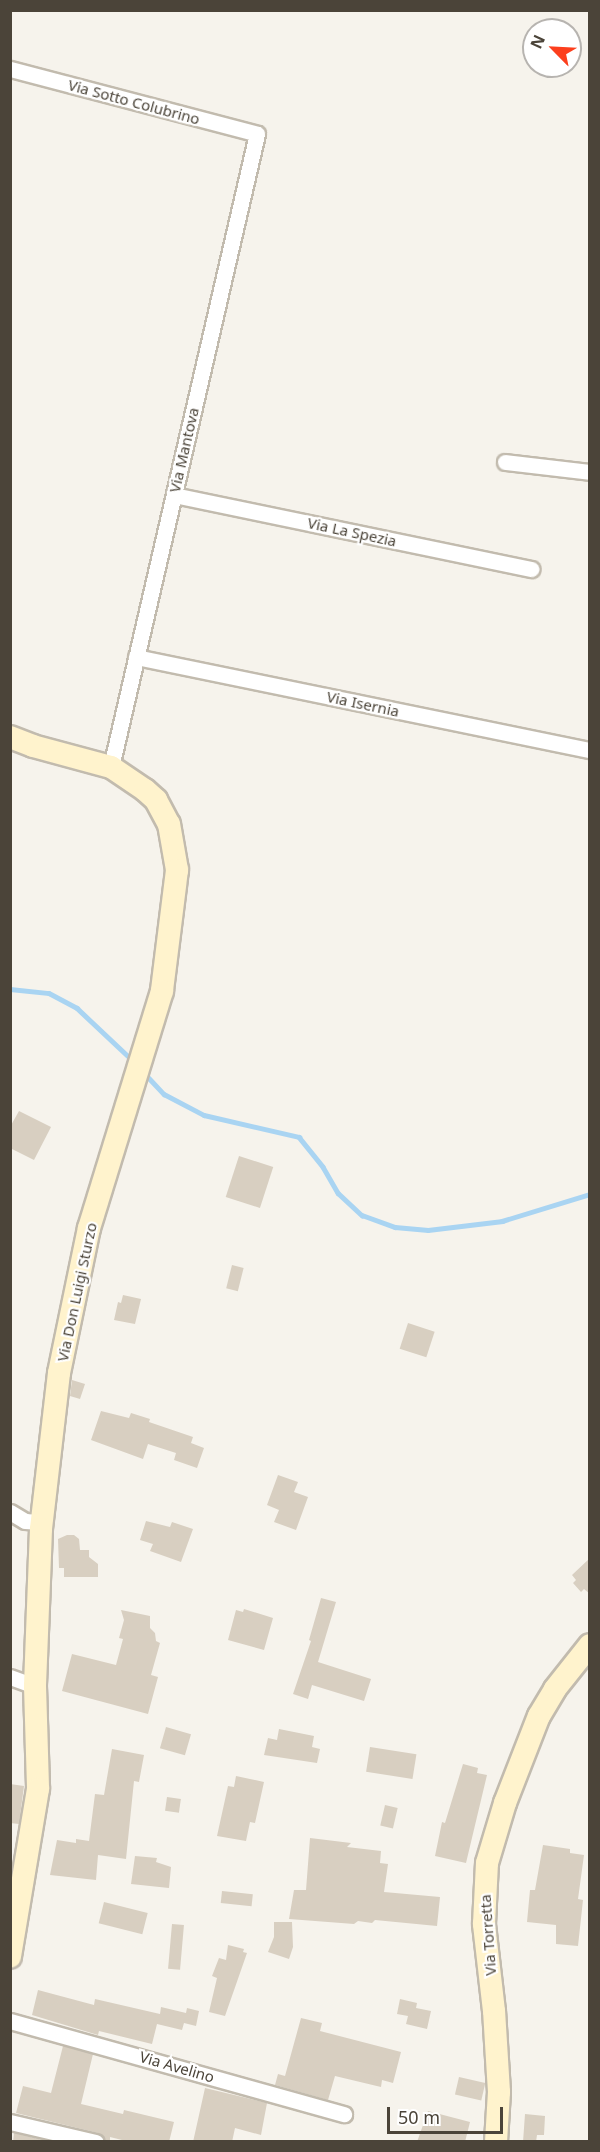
<!DOCTYPE html>
<style>
body{margin:0}
#map{position:relative;width:600px;height:2152px;overflow:hidden;background:#f6f3ec;font-family:"Noto Sans",sans-serif}
div>[style]{position:absolute}
[style*='--x']{left:calc(var(--x)*1px);top:calc(var(--y)*1px);width:calc(var(--w)*1px);rotate:calc(var(--a)*1deg)}
.stream>*{height:4.5px;margin:-2.25px;padding:0 2.25px;transform-origin:2.25px;border-radius:2.25px;background:#a9d4f2}
.building>*{inset:0;background:#d8cfc1;transform-origin:0 0}
.roads{filter:drop-shadow(2px 0 #c2bbae) drop-shadow(-2px 0 #c2bbae) drop-shadow(0 2px #c2bbae) drop-shadow(0 -2px #c2bbae)}
.street>*{height:15px;margin:-7.5px;padding:0 7.5px;transform-origin:7.5px;border-radius:7.5px;background:#fff}
.secondary>*{height:22px;margin:-11px;padding:0 11px;transform-origin:11px;border-radius:11px;background:#fff3cd}
span{translate:-50% -50%;white-space:nowrap;text-align:center;line-height:1.15;-webkit-text-stroke:4.5px #fff;paint-order:stroke}
.street-label{font-size:15px;color:#4b4439}
.frame{position:absolute;inset:0;border:12px solid #4b4439;pointer-events:none}
.north{position:absolute;left:522px;top:18px;width:60px;height:60px;box-sizing:border-box;background:#fff;border:2px solid #b7b4b0;border-radius:50%;rotate:294deg;font-size:16px;font-weight:700;line-height:24px;text-align:center;color:#4b4439}
.north::after{content:'';display:block;margin:auto;width:21px;height:27px;background:#fc3f1d;clip-path:polygon(50% 0,100% 100%,50% 72%,0 100%)}
.scale{position:absolute;left:387px;top:2107px;width:116px;height:27px;box-sizing:border-box;border:3px solid #4b4439;border-top:0;padding-left:8px;font-size:18px;line-height:21px;white-space:nowrap;color:#4b4439;-webkit-text-stroke:4px #fff;paint-order:stroke}
</style>
<div id="map">
<div class="stream">
<div style="--x:10;--y:989;--w:39;--a:6"></div>
<div style="--x:49;--y:993;--w:32;--a:28"></div>
<div style="--x:77;--y:1008;--w:70;--a:43.3"></div>
<div style="--x:149;--y:1078;--w:22;--a:47"></div>
<div style="--x:164;--y:1094;--w:45;--a:27.7"></div>
<div style="--x:204;--y:1115;--w:98;--a:13"></div>
<div style="--x:299;--y:1137;--w:38;--a:51"></div>
<div style="--x:323;--y:1167;--w:30;--a:60"></div>
<div style="--x:338;--y:1193;--w:33;--a:43"></div>
<div style="--x:362;--y:1215;--w:35;--a:20"></div>
<div style="--x:395;--y:1227;--w:33;--a:5"></div>
<div style="--x:428;--y:1230;--w:75;--a:-6.9"></div>
<div style="--x:502;--y:1221;--w:92;--a:-17.1"></div>
</div>
<div class="building">
<div style="clip-path:polygon(19px 1111px,51px 1127px,34px 1160px,10px 1148px,10px 1127px)"></div>
<div style="left:239px;top:1156px;width:36px;height:43px;rotate:18deg"></div>
<div style="left:232px;top:1265px;width:12px;height:24px;rotate:14deg"></div>
<div style="clip-path:polygon(123px 1295px,141px 1299px,135px 1324px,114px 1320px,118px 1302px,121px 1303px)"></div>
<div style="left:408px;top:1323px;width:28px;height:27px;rotate:18deg"></div>
<div style="clip-path:polygon(72px 1380px,85px 1384px,80px 1399px,70px 1396px)"></div>
<div style="clip-path:polygon(101px 1411px,129px 1418px,131px 1413px,150px 1419px,149px 1422px,193px 1437px,191px 1443px,204px 1448px,197px 1468px,174px 1460px,176px 1453px,148px 1444px,143px 1459px,91px 1440px)"></div>
<div style="clip-path:polygon(278px 1475px,298px 1482px,294px 1492px,308px 1497px,296px 1530px,274px 1522px,279px 1510px,267px 1505px)"></div>
<div style="clip-path:polygon(146px 1521px,170px 1527px,172px 1522px,193px 1529px,181px 1562px,150px 1551px,153px 1544px,140px 1540px)"></div>
<div style="clip-path:polygon(67px 1535px,74px 1535px,79px 1539px,80px 1550px,89px 1550px,89px 1557px,98px 1564px,98px 1577px,64px 1577px,64px 1568px,59px 1568px,58px 1539px)"></div>
<div style="clip-path:polygon(590px 1558px,590px 1594px,584px 1589px,581px 1592px,573px 1583px,576px 1580px,572px 1575px)"></div>
<div style="clip-path:polygon(321px 1598px,336px 1602px,318px 1662px,371px 1679px,364px 1701px,312px 1685px,308px 1699px,293px 1694px,311px 1641px,309px 1640px)"></div>
<div style="clip-path:polygon(244px 1609px,273px 1618px,264px 1650px,228px 1640px,236px 1610px,243px 1612px)"></div>
<div style="clip-path:polygon(121px 1610px,150px 1616px,150px 1628px,155px 1633px,156px 1641px,160px 1643px,151px 1675px,158px 1677px,148px 1714px,62px 1691px,72px 1654px,116px 1665px,123px 1639px,119px 1638px,124px 1620px)"></div>
<div style="left:166px;top:1727px;width:26px;height:22px;rotate:16deg"></div>
<div style="clip-path:polygon(279px 1729px,314px 1736px,312px 1747px,320px 1749px,317px 1763px,264px 1755px,268px 1738px,277px 1740px)"></div>
<div style="left:370px;top:1747px;width:47px;height:25px;rotate:9deg"></div>
<div style="clip-path:polygon(112px 1749px,144px 1755px,139px 1782px,134px 1781px,126px 1859px,98px 1855px,96px 1880px,50px 1875px,57px 1840px,76px 1843px,76px 1839px,89px 1841px,95px 1794px,104px 1795px)"></div>
<div style="clip-path:polygon(463px 1764px,478px 1768px,477px 1773px,487px 1775px,466px 1863px,435px 1856px,442px 1822px,445px 1823px)"></div>
<div style="clip-path:polygon(236px 1776px,264px 1782px,255px 1823px,250px 1822px,246px 1841px,217px 1836px,228px 1786px,234px 1787px)"></div>
<div style="clip-path:polygon(10px 1784px,24px 1786px,19px 1824px,10px 1823px)"></div>
<div style="left:167px;top:1797px;width:14px;height:14px;rotate:8deg"></div>
<div style="left:385px;top:1805px;width:13px;height:21px;rotate:13deg"></div>
<div style="clip-path:polygon(310px 1838px,351px 1843px,347px 1847px,381px 1851px,380px 1863px,388px 1864px,384px 1892px,440px 1897px,437px 1926px,375px 1920px,372px 1923px,358px 1921px,354px 1924px,289px 1919px,294px 1890px,306px 1890px)"></div>
<div style="clip-path:polygon(543px 1845px,570px 1849px,570px 1853px,584px 1855px,578px 1899px,583px 1900px,578px 1946px,556px 1944px,556px 1925px,527px 1922px,530px 1890px,535px 1890px)"></div>
<div style="clip-path:polygon(135px 1856px,157px 1858px,156px 1862px,171px 1867px,169px 1888px,131px 1884px)"></div>
<div style="left:222px;top:1891px;width:31px;height:12px;rotate:6deg"></div>
<div style="left:104px;top:1902px;width:45px;height:22px;rotate:14deg"></div>
<div style="clip-path:polygon(274px 1922px,292px 1922px,293px 1947px,289px 1959px,268px 1952px,274px 1937px)"></div>
<div style="left:172px;top:1924px;width:12px;height:45px;rotate:5deg"></div>
<div style="clip-path:polygon(228px 1945px,244px 1949px,243px 1952px,247px 1953px,225px 2016px,209px 2012px,217px 1978px,212px 1976px,219px 1958px,226px 1960px)"></div>
<div style="clip-path:polygon(38px 1990px,94px 2005px,95px 1999px,160px 2014px,161px 2007px,186px 2013px,187px 2008px,199px 2011px,196px 2026px,184px 2023px,182px 2030px,157px 2024px,152px 2044px,99px 2031px,98px 2035px,32px 2015px)"></div>
<div style="clip-path:polygon(400px 1999px,417px 2003px,416px 2008px,431px 2011px,427px 2029px,406px 2024px,408px 2016px,397px 2014px)"></div>
<div style="clip-path:polygon(301px 2018px,322px 2023px,320px 2031px,401px 2052px,393px 2083px,382px 2080px,381px 2087px,335px 2076px,328px 2100px,275px 2085px,278px 2074px,285px 2076px)"></div>
<div style="clip-path:polygon(63px 2046px,93px 2054px,81px 2104px,123px 2114px,124px 2110px,174px 2122px,169px 2142px,130px 2142px,110px 2137px,110px 2142px,105px 2142px,98px 2133px,16px 2113px,23px 2086px,51px 2093px)"></div>
<div style="left:459px;top:2077px;width:27px;height:18px;rotate:13deg"></div>
<div style="clip-path:polygon(205px 2088px,267px 2103px,261px 2135px,235px 2128px,232px 2142px,193px 2142px)"></div>
<div style="clip-path:polygon(428px 2111px,470px 2122px,465px 2142px,417px 2142px)"></div>
<div style="clip-path:polygon(525px 2114px,545px 2116px,544px 2135px,537px 2135px,536px 2142px,523px 2142px)"></div>
<div style="clip-path:polygon(14px 2133px,51px 2142px,13px 2142px)"></div>
</div>
<div class="roads">
<div class="street">
<div style="--x:10;--y:69;--w:255;--a:14.7"></div>
<div style="--x:257;--y:134;--w:650;--a:102.99"></div>
<div style="--x:505;--y:462;--w:86;--a:6.7"></div>
<div style="--x:174;--y:495;--w:365;--a:11.7"></div>
<div style="--x:136;--y:657;--w:463;--a:11.6"></div>
<div style="--x:10;--y:1512;--w:17;--a:31"></div>
<div style="--x:25;--y:1521;--w:16;--a:4"></div>
<div style="--x:10;--y:1677;--w:27;--a:20"></div>
<div style="--x:10;--y:2021;--w:347;--a:15.6"></div>
<div style="--x:10;--y:2122;--w:88;--a:13.1"></div>
</div>
<div class="secondary">
<div style="--x:10;--y:737;--w:25;--a:21"></div>
<div style="--x:33;--y:746;--w:81;--a:15.1"></div>
<div style="--x:111;--y:767;--w:41;--a:34.1"></div>
<div style="--x:145;--y:790;--w:15;--a:42"></div>
<div style="--x:156;--y:800;--w:27;--a:62"></div>
<div style="--x:169;--y:824;--w:47;--a:80.1"></div>
<div style="--x:177;--y:870;--w:122;--a:97.1"></div>
<div style="--x:162;--y:991;--w:248;--a:107.1"></div>
<div style="--x:89;--y:1228;--w:148;--a:101.7"></div>
<div style="--x:59;--y:1373;--w:157;--a:96.6"></div>
<div style="--x:41;--y:1529;--w:157;--a:92.2"></div>
<div style="--x:35;--y:1686;--w:103;--a:88.3"></div>
<div style="--x:38;--y:1789;--w:170;--a:99.5"></div>
<div style="--x:496;--y:2142;--w:50;--a:-86.6"></div>
<div style="--x:499;--y:2092;--w:81;--a:-93.5"></div>
<div style="--x:494;--y:2011;--w:88;--a:-96.6"></div>
<div style="--x:484;--y:1924;--w:61;--a:-87.2"></div>
<div style="--x:487;--y:1863;--w:63;--a:-73.3"></div>
<div style="--x:505;--y:1803;--w:93;--a:-68.7"></div>
<div style="--x:539;--y:1716;--w:31;--a:-59"></div>
<div style="--x:555;--y:1689;--w:56;--a:-51.5"></div>
</div>
</div>
<div class="street-label">
<span style="left:134px;top:102px;rotate:15deg">Via Sotto Colubrino</span>
<span style="left:184px;top:450px;rotate:-77deg">Via Mantova</span>
<span style="left:352px;top:532px;rotate:12deg">Via La Spezia</span>
<span style="left:363px;top:704px;rotate:12deg">Via Isernia</span>
<span style="left:77px;top:1292px;rotate:-78deg">Via Don Luigi Sturzo</span>
<span style="left:488px;top:1935px;rotate:-94deg">Via Torretta</span>
<span style="left:177px;top:2067px;rotate:16deg">Via Avelino</span>
</div>
<div class="frame"></div>
<div class="north">N</div>
<div class="scale">50 m</div>
</div>
